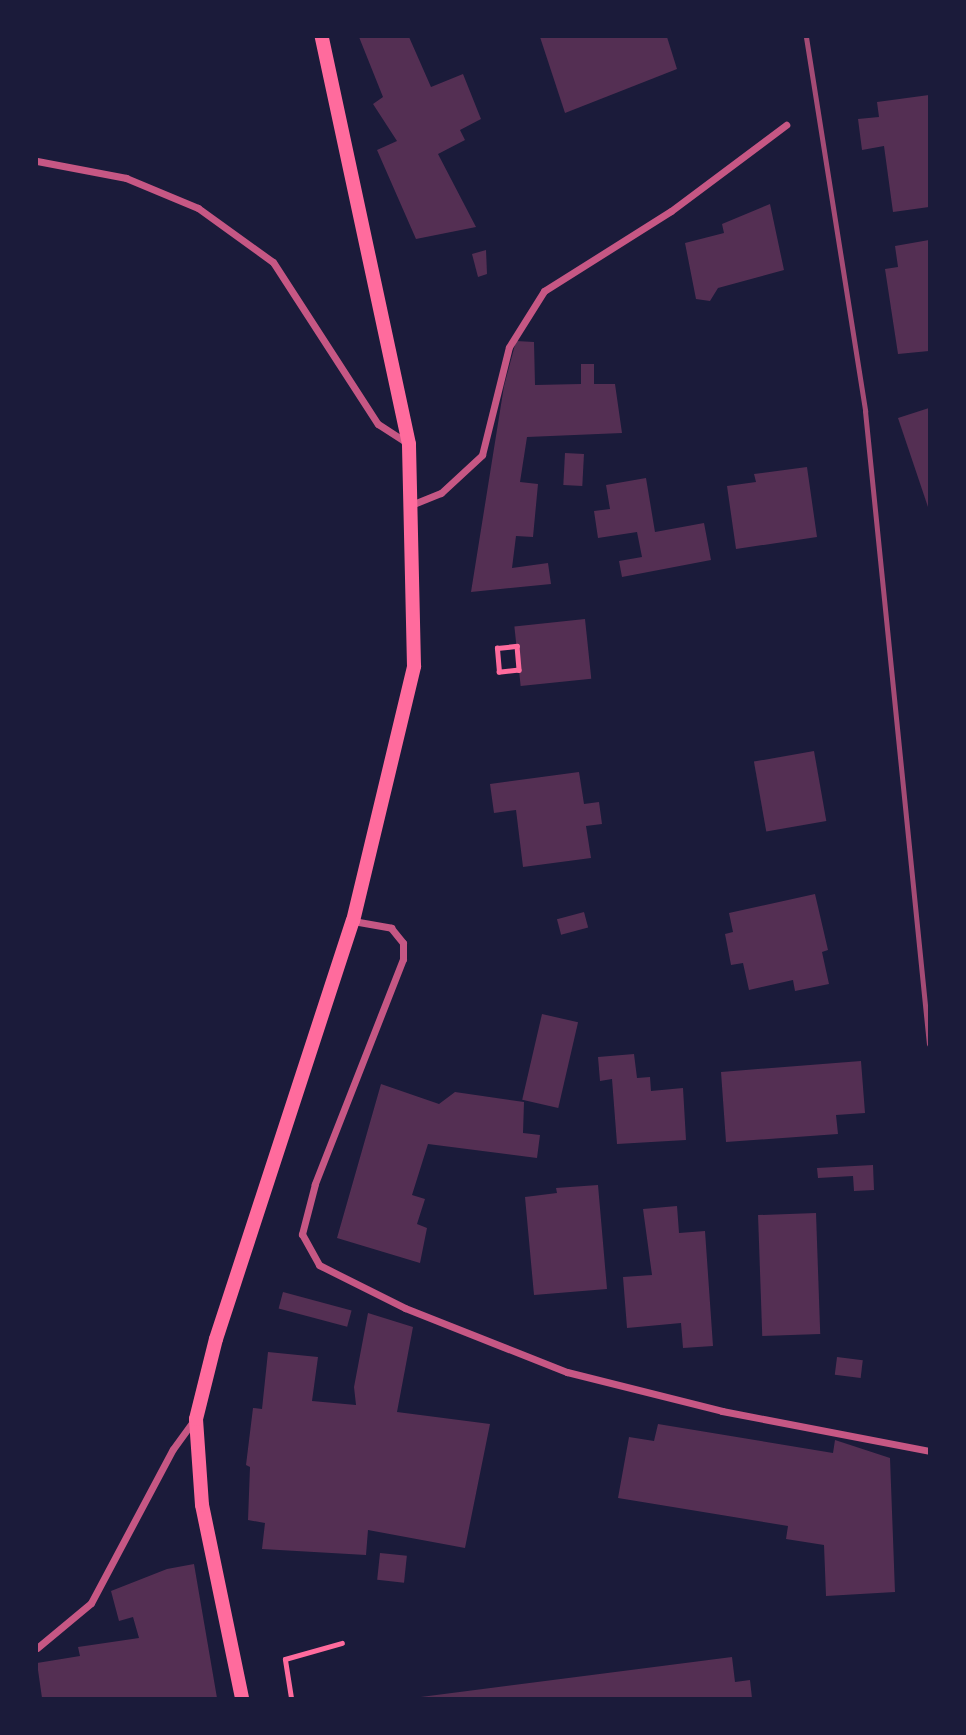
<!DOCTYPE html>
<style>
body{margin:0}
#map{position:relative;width:966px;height:1735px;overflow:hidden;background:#1b1b3a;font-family:"Work Sans",sans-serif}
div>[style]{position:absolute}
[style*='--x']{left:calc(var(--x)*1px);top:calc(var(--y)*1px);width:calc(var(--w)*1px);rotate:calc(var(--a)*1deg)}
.building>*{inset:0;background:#542f53;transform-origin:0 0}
.path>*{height:4.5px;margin:-2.25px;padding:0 2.25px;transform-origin:2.25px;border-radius:2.25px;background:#ff6b9d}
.minor>*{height:7px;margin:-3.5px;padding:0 3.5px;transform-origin:3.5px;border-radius:3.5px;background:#c65784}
.secondary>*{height:14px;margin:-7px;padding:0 7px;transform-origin:7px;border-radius:7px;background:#ff6b9d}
.rail>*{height:5px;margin:-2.5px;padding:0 2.5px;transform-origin:2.5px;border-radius:2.5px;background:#a44b75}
span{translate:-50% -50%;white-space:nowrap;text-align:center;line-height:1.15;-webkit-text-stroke:5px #1b1b3a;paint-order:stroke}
.frame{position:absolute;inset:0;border:38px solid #1b1b3a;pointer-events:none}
</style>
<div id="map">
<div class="building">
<div style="clip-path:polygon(359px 37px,409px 37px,431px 87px,463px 74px,481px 119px,460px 130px,465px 140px,438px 154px,476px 227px,416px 239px,377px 150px,397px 141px,373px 104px,383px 97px)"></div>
<div style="clip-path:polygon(540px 37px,667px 37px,677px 69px,565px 113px)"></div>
<div style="clip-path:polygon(929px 95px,929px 207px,893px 212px,884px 146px,862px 150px,858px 119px,879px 117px,877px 102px)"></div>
<div style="clip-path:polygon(770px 204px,784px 270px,718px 288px,710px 301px,696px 299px,685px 243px,724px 233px,722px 224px)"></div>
<div style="clip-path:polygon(929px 240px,929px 351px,898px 354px,885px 269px,898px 267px,895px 246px)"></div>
<div style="clip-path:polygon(486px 250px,487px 274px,478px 277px,472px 254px)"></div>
<div style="clip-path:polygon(516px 341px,534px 342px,535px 385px,581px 384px,581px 364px,594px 364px,594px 384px,615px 384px,622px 433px,527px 437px,520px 482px,538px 484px,533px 537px,516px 536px,512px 568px,548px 563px,551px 584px,471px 592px,504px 386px)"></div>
<div style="clip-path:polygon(929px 408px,929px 510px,898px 418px)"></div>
<div style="left:565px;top:453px;width:19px;height:32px;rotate:3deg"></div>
<div style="clip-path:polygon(807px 467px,817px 537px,736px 549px,727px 486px,756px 482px,754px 474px)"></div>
<div style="clip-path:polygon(646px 478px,655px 532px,704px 523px,711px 560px,622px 577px,619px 561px,642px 557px,637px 532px,598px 538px,594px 511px,610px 509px,606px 485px)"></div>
<div style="left:585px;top:619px;width:60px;height:71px;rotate:84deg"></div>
<div style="left:814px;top:751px;width:71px;height:61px;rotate:80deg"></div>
<div style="clip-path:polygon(579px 772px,584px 804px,599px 802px,602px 824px,586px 826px,591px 858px,523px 867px,516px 810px,494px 813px,490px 784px)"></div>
<div style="clip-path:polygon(815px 894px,828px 950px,822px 952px,829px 984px,795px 991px,793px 980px,749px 990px,743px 963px,731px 965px,725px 934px,733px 932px,729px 913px)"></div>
<div style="left:584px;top:912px;width:16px;height:28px;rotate:75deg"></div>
<div style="left:542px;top:1014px;width:37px;height:88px;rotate:13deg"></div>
<div style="clip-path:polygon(634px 1054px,637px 1078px,650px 1077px,651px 1091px,683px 1088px,686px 1140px,617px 1144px,612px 1079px,600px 1081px,598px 1057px)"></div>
<div style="clip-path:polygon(861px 1061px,865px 1113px,836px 1115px,838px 1134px,726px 1142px,721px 1072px)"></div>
<div style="clip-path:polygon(381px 1084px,439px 1104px,455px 1092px,524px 1102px,523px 1133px,540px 1135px,537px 1158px,428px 1144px,412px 1195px,425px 1199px,417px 1224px,427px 1228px,420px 1263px,337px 1238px)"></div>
<div style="clip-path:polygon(873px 1165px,874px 1190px,854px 1191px,853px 1176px,818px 1178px,817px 1168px)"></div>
<div style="clip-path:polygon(598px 1185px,607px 1289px,534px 1295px,525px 1197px,557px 1193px,556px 1188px)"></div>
<div style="clip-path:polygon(677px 1206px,679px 1233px,705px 1231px,713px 1346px,683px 1348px,681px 1323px,627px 1328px,623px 1277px,652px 1275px,643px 1209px)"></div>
<div style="left:816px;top:1213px;width:121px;height:58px;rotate:88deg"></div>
<div style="left:283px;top:1292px;width:71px;height:17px;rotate:15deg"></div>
<div style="clip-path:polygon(368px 1313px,413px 1327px,397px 1412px,490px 1424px,465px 1548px,368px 1530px,366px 1555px,262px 1549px,265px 1523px,248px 1520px,250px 1467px,246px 1465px,253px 1408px,262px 1409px,268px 1352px,318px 1357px,312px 1401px,356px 1405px,354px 1387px)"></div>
<div style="left:837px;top:1357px;width:26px;height:18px;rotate:7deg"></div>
<div style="clip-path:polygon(658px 1424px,833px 1453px,835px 1440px,890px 1458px,895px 1592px,826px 1596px,824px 1545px,786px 1539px,788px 1526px,618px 1498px,629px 1437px,654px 1441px)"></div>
<div style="left:380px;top:1553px;width:27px;height:27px;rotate:6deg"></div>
<div style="clip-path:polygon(194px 1564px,217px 1698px,42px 1698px,37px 1663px,80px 1656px,78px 1647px,139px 1638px,133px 1617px,119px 1621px,111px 1591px,167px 1569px)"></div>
<div style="clip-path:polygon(732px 1657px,735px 1682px,750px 1680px,752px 1698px,413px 1698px)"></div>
</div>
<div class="path">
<div style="--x:517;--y:646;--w:24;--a:85"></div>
<div style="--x:519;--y:670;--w:20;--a:174"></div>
<div style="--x:499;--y:672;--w:24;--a:-95"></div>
<div style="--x:497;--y:648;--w:20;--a:-6"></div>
<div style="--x:291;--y:1698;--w:39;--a:-99"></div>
<div style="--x:285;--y:1659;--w:59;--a:-15.7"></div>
</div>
<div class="minor">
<div style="--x:37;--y:161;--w:91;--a:10.8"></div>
<div style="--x:126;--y:178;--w:78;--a:22.6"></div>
<div style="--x:198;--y:208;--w:92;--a:35.8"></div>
<div style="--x:273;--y:262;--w:193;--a:57.1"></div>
<div style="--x:378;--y:424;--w:37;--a:33"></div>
<div style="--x:411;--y:505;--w:32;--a:-22"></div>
<div style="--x:441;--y:493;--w:56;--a:-42.8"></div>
<div style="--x:482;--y:455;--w:111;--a:-76"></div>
<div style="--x:509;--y:347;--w:66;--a:-58"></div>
<div style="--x:544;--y:291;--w:150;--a:-32.2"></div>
<div style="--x:671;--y:211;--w:144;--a:-36.8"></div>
<div style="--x:353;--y:921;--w:39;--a:10"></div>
<div style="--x:391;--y:928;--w:19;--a:51"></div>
<div style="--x:403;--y:943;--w:16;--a:90"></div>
<div style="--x:403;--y:959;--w:242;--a:111.4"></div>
<div style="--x:315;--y:1184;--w:52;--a:104.6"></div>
<div style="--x:302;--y:1234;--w:35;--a:61"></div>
<div style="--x:319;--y:1265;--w:96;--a:26.6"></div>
<div style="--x:405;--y:1308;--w:174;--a:21.6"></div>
<div style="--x:567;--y:1372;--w:160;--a:14.1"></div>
<div style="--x:722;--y:1411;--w:211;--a:10.9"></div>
<div style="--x:37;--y:1648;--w:70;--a:-39.8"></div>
<div style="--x:91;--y:1603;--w:174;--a:-62"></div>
<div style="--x:173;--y:1449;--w:37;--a:-54"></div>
</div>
<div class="secondary">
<div style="--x:242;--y:1698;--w:197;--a:-101.7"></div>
<div style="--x:202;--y:1505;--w:86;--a:-94"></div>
<div style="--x:196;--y:1419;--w:82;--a:-76"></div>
<div style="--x:216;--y:1339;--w:440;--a:-71.9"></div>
<div style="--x:353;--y:921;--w:262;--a:-76.5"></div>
<div style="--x:414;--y:666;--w:222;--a:-91.3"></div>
<div style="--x:409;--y:444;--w:416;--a:-102.1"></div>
</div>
<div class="rail">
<div style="--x:806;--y:37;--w:379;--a:81"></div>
<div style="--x:865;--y:411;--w:636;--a:84.23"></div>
</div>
<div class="frame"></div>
</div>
